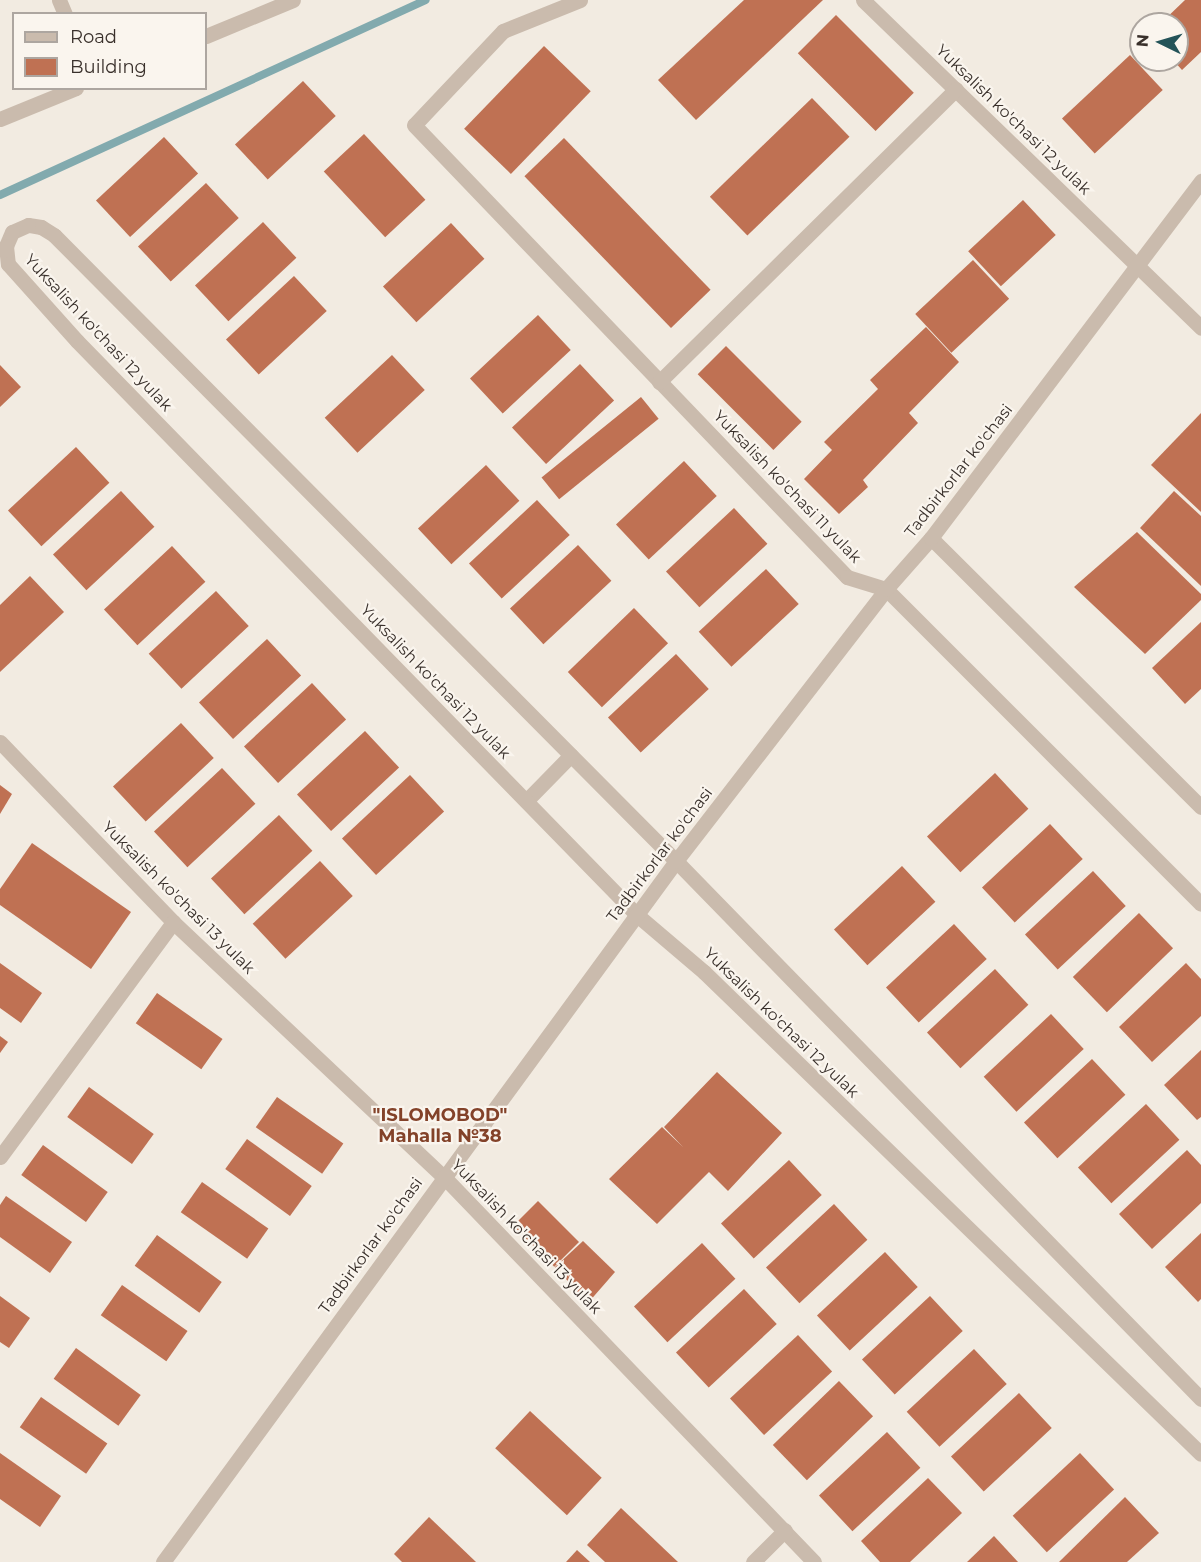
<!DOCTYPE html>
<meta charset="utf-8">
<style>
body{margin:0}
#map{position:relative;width:1201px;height:1562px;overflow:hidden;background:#f2ebe1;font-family:Montserrat,sans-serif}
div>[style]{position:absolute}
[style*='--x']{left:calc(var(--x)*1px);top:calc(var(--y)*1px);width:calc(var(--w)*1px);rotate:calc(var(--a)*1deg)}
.stream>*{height:8px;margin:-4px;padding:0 4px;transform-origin:4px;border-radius:4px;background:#82aaae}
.building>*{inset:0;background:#bf7153;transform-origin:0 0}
.street>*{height:15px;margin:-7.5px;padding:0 7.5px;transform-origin:7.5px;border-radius:7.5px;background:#cabbad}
span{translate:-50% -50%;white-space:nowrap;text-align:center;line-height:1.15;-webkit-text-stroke:4.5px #faf5ee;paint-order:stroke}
.street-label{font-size:16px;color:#39302b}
.neighbourhood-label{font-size:18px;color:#834229;font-weight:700}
.legend{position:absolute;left:12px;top:12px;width:195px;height:78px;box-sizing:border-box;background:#faf5ee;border:2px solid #ada6a0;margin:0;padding:8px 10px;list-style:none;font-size:18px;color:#39302b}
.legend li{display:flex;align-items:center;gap:12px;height:30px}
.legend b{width:30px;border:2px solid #ada6a0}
.north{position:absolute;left:1129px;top:12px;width:60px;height:60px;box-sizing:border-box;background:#faf5ee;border:2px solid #ada6a0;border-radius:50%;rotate:275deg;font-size:16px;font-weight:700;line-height:24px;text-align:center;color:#39302b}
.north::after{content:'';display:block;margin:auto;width:21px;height:27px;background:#235358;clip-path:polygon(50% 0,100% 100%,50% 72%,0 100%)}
</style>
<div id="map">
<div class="stream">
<div style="--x:0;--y:195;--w:468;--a:-24.6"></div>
</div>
<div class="building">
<div style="clip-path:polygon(744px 0,823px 0,696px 120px,658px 80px)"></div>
<div style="clip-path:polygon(1185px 0,1201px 0,1201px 52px,1182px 70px,1173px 60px,1177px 60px,1177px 24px,1160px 24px)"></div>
<div style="left:836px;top:15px;width:110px;height:54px;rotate:45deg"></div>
<div style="left:544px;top:46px;width:65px;height:115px;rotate:44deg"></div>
<div style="left:1130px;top:55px;width:48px;height:93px;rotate:47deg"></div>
<div style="left:303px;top:81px;width:48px;height:93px;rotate:47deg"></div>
<div style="left:812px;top:98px;width:54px;height:142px;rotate:46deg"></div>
<div style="left:364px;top:134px;width:90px;height:55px;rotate:47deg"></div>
<div style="left:164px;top:137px;width:50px;height:93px;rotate:47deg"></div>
<div style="left:564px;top:138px;width:211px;height:55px;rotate:46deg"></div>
<div style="left:206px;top:183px;width:48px;height:93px;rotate:47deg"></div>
<div style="left:1023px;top:200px;width:48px;height:75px;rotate:47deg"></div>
<div style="left:263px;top:222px;width:49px;height:93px;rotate:47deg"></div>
<div style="left:451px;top:223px;width:49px;height:93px;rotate:47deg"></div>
<div style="left:973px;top:260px;width:53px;height:79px;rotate:47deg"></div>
<div style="left:294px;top:276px;width:48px;height:93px;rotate:47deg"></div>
<div style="left:538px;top:315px;width:48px;height:93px;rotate:47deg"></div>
<div style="clip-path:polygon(926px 327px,959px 362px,909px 413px,918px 423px,863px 480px,868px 487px,839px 514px,804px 479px,832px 450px,824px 442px,878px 389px,870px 380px)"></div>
<div style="left:726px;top:346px;width:107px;height:40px;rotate:45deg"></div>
<div style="left:392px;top:355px;width:48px;height:92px;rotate:47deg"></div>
<div style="left:580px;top:364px;width:50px;height:93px;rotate:47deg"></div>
<div style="clip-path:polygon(0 365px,21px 387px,0 407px)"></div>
<div style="left:641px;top:397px;width:28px;height:128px;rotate:51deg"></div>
<div style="clip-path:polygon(1201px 413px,1201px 512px,1151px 465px)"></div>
<div style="left:76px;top:447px;width:49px;height:93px;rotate:47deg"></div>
<div style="left:684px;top:461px;width:48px;height:93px;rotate:47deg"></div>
<div style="left:486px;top:465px;width:49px;height:93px;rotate:47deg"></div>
<div style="left:121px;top:491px;width:49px;height:93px;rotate:47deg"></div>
<div style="clip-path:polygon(1174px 491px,1201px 516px,1201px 586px,1140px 528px)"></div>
<div style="left:537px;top:500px;width:48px;height:93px;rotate:47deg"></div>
<div style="left:734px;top:508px;width:49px;height:93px;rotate:47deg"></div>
<div style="clip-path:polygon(1137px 532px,1201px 594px,1201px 600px,1145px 654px,1074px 587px)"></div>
<div style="left:578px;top:545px;width:49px;height:93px;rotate:47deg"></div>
<div style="left:172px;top:546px;width:49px;height:93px;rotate:47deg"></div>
<div style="left:766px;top:569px;width:48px;height:92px;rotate:47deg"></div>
<div style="clip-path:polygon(30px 576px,64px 612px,0 672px,0 605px)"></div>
<div style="left:216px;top:591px;width:48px;height:92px;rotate:47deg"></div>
<div style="left:634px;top:608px;width:49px;height:92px;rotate:46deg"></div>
<div style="clip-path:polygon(1201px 622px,1201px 689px,1185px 704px,1152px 668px)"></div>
<div style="left:267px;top:639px;width:50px;height:93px;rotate:47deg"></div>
<div style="left:676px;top:654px;width:48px;height:93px;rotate:47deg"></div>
<div style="left:312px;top:683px;width:50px;height:93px;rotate:47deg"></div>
<div style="left:181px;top:723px;width:48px;height:93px;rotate:47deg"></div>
<div style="left:365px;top:731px;width:50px;height:93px;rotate:47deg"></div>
<div style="left:222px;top:768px;width:49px;height:93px;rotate:47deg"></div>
<div style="left:995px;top:773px;width:49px;height:93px;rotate:47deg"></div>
<div style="left:410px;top:775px;width:50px;height:93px;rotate:47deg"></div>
<div style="clip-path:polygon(0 785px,12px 794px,0 814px)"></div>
<div style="left:279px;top:815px;width:49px;height:93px;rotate:47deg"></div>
<div style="left:1050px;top:824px;width:48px;height:93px;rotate:47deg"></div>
<div style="clip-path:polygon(32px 843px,131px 912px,91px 969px,0 905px,0 889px)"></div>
<div style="left:320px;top:861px;width:48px;height:92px;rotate:47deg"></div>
<div style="left:902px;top:866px;width:49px;height:93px;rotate:47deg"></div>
<div style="left:1093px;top:871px;width:48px;height:93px;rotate:47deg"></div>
<div style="left:1139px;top:913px;width:49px;height:92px;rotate:46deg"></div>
<div style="left:954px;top:924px;width:48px;height:93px;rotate:47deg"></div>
<div style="clip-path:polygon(0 963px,42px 993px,21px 1023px,0 1008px)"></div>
<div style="clip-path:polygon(1186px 963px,1201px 979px,1201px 1016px,1152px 1062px,1119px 1027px)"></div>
<div style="left:995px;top:969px;width:49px;height:93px;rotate:47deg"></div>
<div style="left:157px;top:993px;width:80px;height:37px;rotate:35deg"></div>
<div style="left:1051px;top:1014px;width:48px;height:92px;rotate:47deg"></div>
<div style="clip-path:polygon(0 1036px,8px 1042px,0 1053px)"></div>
<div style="clip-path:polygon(1201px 1050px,1201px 1117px,1197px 1120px,1164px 1085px)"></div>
<div style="left:1092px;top:1059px;width:49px;height:93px;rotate:47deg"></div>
<div style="clip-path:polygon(717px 1072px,782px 1133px,728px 1191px,709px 1172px,657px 1224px,609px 1179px,662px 1127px,683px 1147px,664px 1127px)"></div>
<div style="left:89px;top:1087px;width:80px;height:37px;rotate:36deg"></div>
<div style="left:277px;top:1097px;width:81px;height:37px;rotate:35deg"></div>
<div style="left:1146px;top:1104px;width:49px;height:93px;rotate:47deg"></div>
<div style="left:247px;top:1139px;width:80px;height:37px;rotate:36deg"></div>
<div style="left:43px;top:1145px;width:80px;height:37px;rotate:36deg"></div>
<div style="clip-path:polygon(1187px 1150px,1201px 1165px,1201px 1203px,1152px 1249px,1119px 1214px)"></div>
<div style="left:789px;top:1160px;width:48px;height:93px;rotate:47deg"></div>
<div style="left:202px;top:1182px;width:81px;height:37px;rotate:35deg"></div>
<div style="clip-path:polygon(6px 1196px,72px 1242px,50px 1273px,0 1237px,0 1205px)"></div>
<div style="left:538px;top:1201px;width:58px;height:35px;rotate:45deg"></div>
<div style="left:834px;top:1204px;width:49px;height:93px;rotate:47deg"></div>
<div style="clip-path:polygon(1201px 1233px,1201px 1299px,1198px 1302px,1165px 1267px)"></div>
<div style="left:157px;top:1235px;width:80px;height:38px;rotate:36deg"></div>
<div style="clip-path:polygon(583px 1241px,615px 1272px,588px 1303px,555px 1267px)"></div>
<div style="left:702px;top:1243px;width:49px;height:93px;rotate:47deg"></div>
<div style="left:885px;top:1252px;width:48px;height:93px;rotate:47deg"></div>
<div style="left:122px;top:1285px;width:80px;height:37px;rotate:35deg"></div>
<div style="left:744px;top:1289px;width:48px;height:93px;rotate:47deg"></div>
<div style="clip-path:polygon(0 1296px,30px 1318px,9px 1348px,0 1342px)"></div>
<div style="left:930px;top:1296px;width:48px;height:93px;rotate:47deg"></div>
<div style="left:798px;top:1335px;width:50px;height:93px;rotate:47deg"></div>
<div style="left:76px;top:1348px;width:80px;height:38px;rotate:36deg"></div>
<div style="left:974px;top:1349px;width:48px;height:92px;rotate:47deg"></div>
<div style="left:839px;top:1381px;width:49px;height:92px;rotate:46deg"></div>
<div style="left:1019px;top:1393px;width:48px;height:93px;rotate:47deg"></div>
<div style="left:41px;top:1397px;width:81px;height:37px;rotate:35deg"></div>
<div style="left:530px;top:1411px;width:98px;height:51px;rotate:43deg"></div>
<div style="left:887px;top:1432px;width:49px;height:93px;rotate:47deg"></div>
<div style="clip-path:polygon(0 1453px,61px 1496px,40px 1527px,0 1499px)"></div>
<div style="left:1080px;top:1453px;width:50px;height:92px;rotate:47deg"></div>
<div style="clip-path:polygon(928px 1478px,962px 1513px,910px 1562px,880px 1562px,861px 1541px)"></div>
<div style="clip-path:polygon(1125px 1497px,1159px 1533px,1127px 1562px,1059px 1562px)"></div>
<div style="clip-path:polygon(621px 1508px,678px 1562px,605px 1562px,587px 1545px)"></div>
<div style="clip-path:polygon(429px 1517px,476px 1562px,402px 1562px,394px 1554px)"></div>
<div style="clip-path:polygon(994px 1536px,1018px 1562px,967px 1562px)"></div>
<div style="clip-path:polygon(577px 1550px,590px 1562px,566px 1562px)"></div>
</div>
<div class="street">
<div style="--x:59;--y:0;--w:15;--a:67"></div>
<div style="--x:580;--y:0;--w:83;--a:158.1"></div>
<div style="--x:503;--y:31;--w:129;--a:133.4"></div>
<div style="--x:414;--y:125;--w:626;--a:46.23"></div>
<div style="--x:847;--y:577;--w:41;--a:17.1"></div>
<div style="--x:886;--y:589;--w:445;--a:45"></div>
<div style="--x:863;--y:0;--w:471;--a:44.1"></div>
<div style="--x:206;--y:36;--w:94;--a:-22.5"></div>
<div style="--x:0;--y:119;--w:82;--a:-22.2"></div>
<div style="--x:659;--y:382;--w:417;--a:-44.6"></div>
<div style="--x:931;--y:538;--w:381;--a:44.9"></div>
<div style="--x:0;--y:742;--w:250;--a:46.1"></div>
<div style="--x:173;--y:922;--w:372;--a:43.3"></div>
<div style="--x:444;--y:1177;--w:534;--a:46.14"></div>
<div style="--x:526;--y:801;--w:64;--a:-45.6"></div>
<div style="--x:0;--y:1157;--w:292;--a:-53.6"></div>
<div style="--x:1201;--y:1399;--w:752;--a:-134.3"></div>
<div style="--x:676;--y:861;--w:882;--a:-134.82"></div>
<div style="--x:54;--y:235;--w:15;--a:-148"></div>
<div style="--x:41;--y:227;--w:13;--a:-171"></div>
<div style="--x:28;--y:225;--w:17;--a:156"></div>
<div style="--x:12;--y:232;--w:15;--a:113"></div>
<div style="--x:6;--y:246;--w:18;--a:84"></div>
<div style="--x:8;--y:264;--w:103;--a:48.1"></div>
<div style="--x:77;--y:341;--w:802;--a:45.71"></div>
<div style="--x:637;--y:915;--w:88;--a:40.4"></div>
<div style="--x:704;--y:972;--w:692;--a:44.12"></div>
<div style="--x:163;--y:1562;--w:869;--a:-53.8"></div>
<div style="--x:676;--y:861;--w:344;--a:-52.3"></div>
<div style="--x:886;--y:589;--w:68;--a:-48.6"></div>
<div style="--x:931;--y:538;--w:448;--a:-52.9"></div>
<div style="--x:753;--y:1562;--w:45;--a:-45"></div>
</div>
<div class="street-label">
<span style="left:1013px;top:120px;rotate:44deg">Yuksalish ko'chasi 12 yulak</span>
<span style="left:98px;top:333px;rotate:47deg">Yuksalish ko'chasi 12 yulak</span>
<span style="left:959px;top:471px;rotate:-52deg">Tadbirkorlar ko'chasi</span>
<span style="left:787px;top:487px;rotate:46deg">Yuksalish ko'chasi 11 yulak</span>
<span style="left:435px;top:682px;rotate:46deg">Yuksalish ko'chasi 12 yulak</span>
<span style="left:660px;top:855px;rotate:-53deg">Tadbirkorlar ko'chasi</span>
<span style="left:178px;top:898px;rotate:45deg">Yuksalish ko'chasi 13 yulak</span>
<span style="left:781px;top:1023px;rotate:44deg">Yuksalish ko'chasi 12 yulak</span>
<span style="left:526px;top:1237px;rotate:46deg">Yuksalish ko'chasi 13 yulak</span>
<span style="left:371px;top:1246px;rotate:-54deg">Tadbirkorlar ko'chasi</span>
</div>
<div class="neighbourhood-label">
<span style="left:440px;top:1126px">"ISLOMOBOD"<br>Mahalla №38</span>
</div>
<ul class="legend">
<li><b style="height:8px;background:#cabbad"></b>Road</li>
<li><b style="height:16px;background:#bf7153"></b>Building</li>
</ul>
<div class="north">N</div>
</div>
